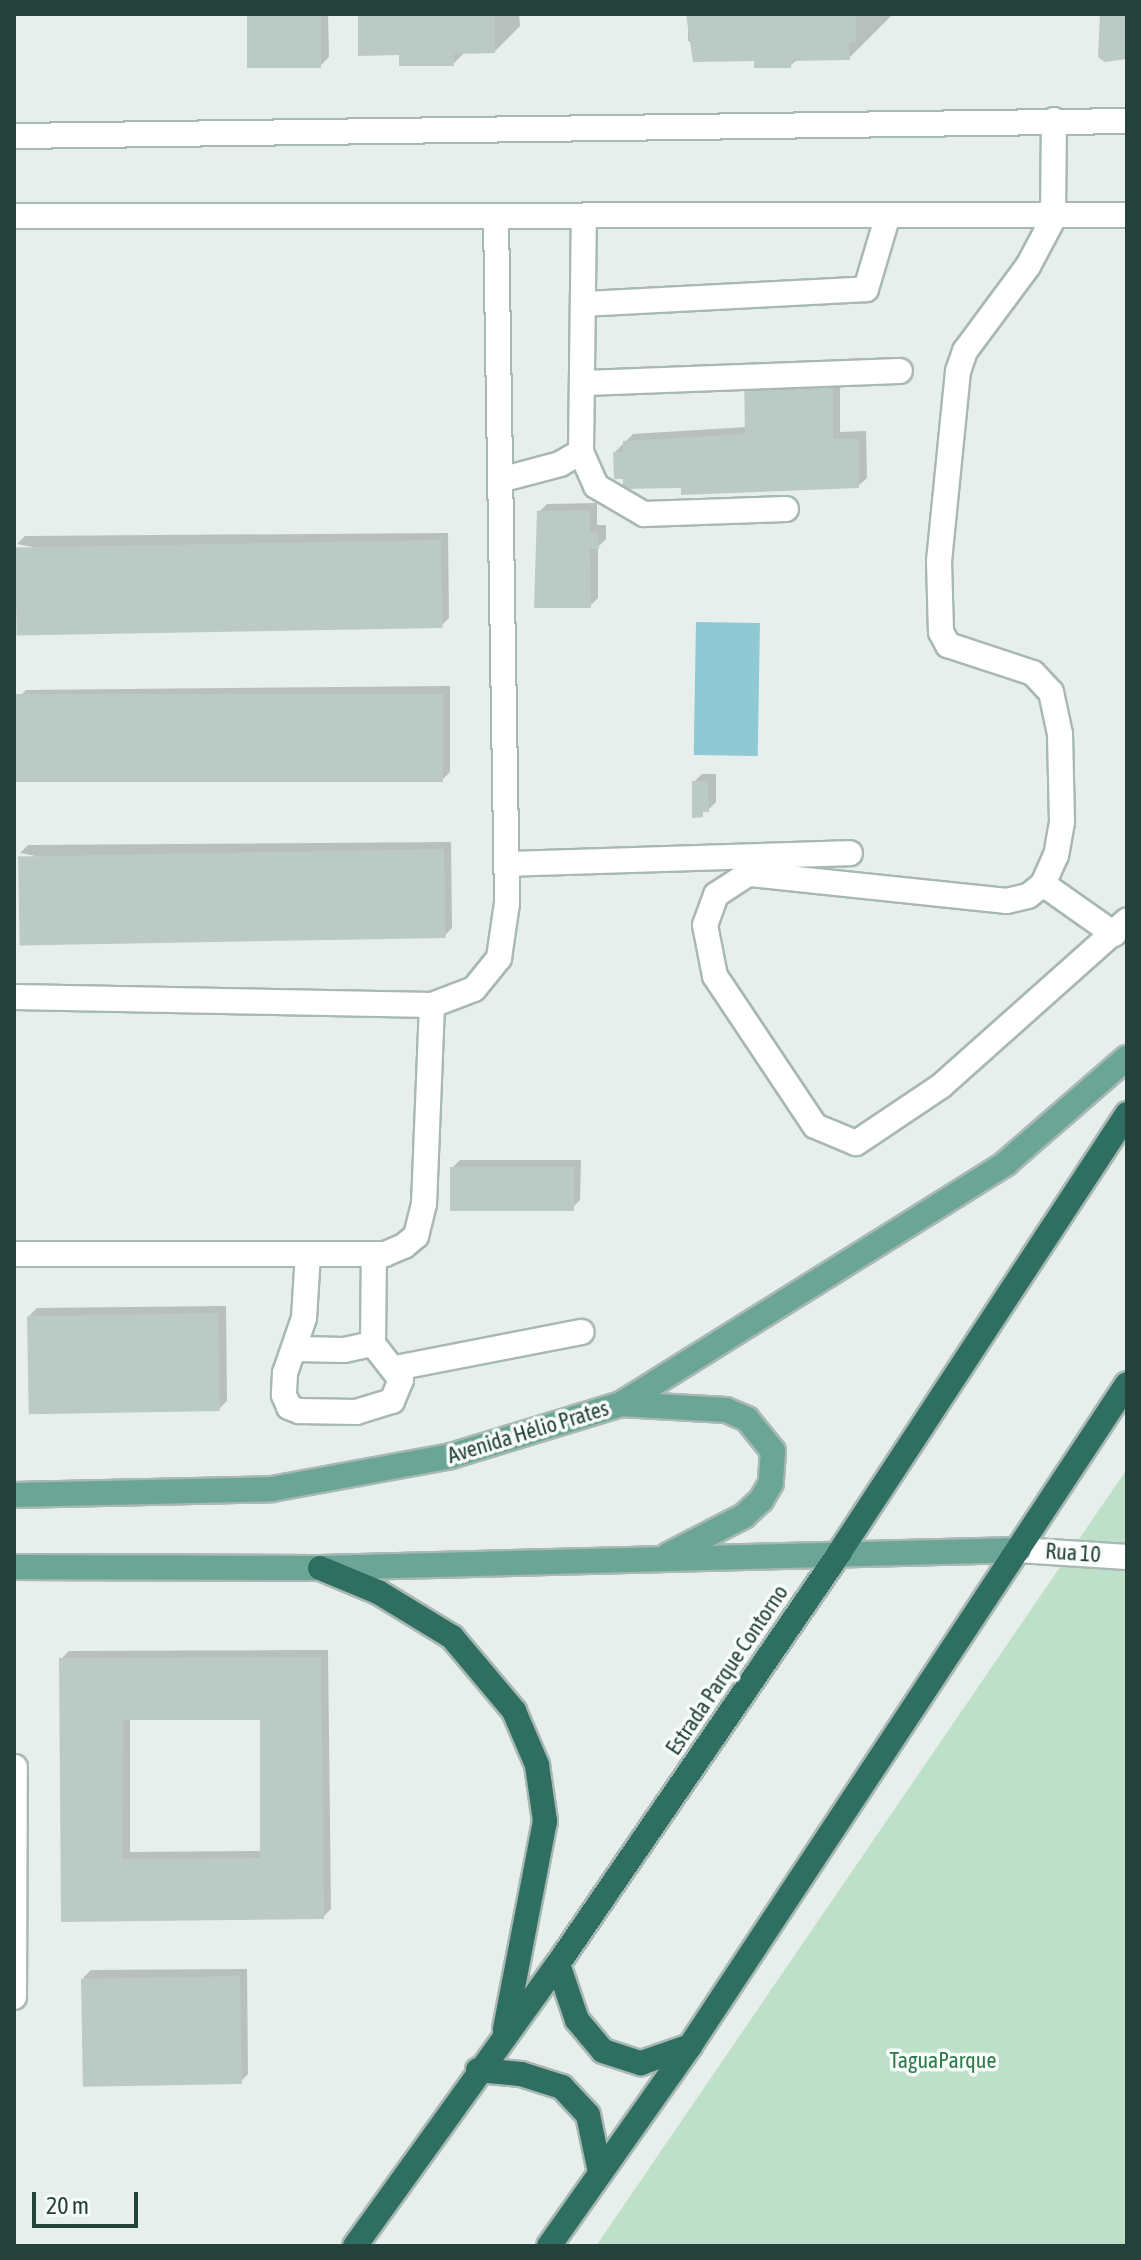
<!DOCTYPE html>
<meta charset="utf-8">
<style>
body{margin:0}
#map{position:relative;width:1141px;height:2260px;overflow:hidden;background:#e6efeb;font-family:"Asap Condensed",sans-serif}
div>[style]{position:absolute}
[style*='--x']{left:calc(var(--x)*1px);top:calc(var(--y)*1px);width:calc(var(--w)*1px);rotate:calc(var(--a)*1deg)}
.green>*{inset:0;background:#bfe0c8}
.water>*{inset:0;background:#8ec9d4;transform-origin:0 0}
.shadow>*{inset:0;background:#0003}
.building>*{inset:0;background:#bbcac4;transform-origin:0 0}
.roads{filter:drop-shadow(2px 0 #a8b8b2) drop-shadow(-2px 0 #a8b8b2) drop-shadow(0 2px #a8b8b2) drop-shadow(0 -2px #a8b8b2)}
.minor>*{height:24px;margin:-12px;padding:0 12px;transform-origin:12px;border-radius:12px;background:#fff}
.major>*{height:24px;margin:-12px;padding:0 12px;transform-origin:12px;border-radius:12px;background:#6aa596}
.highway>*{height:24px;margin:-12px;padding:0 12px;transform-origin:12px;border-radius:12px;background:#2f6f62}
span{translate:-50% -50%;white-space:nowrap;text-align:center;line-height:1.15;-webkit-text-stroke:7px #f7fbf9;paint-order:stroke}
.street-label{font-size:22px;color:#24423a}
.park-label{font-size:22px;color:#2d7a4b}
.frame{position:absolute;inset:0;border:16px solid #24423a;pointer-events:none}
.scale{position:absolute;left:32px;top:2192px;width:106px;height:36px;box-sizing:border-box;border:4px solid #24423a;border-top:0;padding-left:10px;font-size:24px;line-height:28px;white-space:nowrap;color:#24423a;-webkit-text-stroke:6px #f7fbf9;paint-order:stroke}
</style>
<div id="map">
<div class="green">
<div style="clip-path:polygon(1127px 1469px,1127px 2246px,596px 2246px)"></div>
</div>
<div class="water">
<div style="left:696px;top:622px;width:64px;height:133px;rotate:1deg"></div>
</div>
<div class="shadow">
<div style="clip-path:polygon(249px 14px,328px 14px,329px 57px,321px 65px)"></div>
<div style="clip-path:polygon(360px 14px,519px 14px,520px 26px,495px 51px,465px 52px,453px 64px,401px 53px)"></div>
<div style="clip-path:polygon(688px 14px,893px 14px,849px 58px,798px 59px,790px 66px,688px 41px)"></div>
<div style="clip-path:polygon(840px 367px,840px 432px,866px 431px,867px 478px,858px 486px,683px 486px,625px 477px,615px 452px,633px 434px,747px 427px)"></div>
<div style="clip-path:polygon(597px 503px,597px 525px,606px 525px,606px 539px,598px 547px,598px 598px,590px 606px,539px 512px,547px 504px)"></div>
<div style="clip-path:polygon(448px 533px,449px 618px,441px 626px,17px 544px,25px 536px)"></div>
<div style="clip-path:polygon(450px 686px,450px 772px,442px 780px,18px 698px,26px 690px)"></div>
<div style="clip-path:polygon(702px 774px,716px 774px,716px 802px,708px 810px,694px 782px)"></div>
<div style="clip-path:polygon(451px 842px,452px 928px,444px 936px,20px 853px,28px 845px)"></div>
<div style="clip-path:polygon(460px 1160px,581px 1160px,580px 1200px,572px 1208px,452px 1168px)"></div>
<div style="clip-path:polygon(226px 1306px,227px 1401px,219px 1409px,29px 1316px,37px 1308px)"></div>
<div style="clip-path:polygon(evenodd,328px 1650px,331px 1909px,323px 1917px,63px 1920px,61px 1659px,69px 1651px,328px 1650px,130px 1718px,262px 1718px,262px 1851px,130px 1852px,130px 1718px)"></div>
<div style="clip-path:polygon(247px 1969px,248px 2074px,240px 2082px,83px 1978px,91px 1970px)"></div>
</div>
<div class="building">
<div style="left:247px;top:14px;width:74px;height:54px"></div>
<div style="clip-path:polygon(358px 14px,495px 14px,495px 53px,454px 54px,454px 66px,399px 66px,399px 55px,358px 56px)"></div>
<div style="clip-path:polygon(686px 14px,856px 14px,856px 42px,849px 42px,850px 60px,791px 61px,791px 68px,754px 68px,754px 61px,693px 62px)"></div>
<div style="clip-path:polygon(1100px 14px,1127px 14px,1127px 59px,1105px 62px,1098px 57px)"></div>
<div style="clip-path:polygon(833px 374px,833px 439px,859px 439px,859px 488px,681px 495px,681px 488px,623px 489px,623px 479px,614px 479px,613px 452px,623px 452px,623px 441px,745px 434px,744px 375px)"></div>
<div style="clip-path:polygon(590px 510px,590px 532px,598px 533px,599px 549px,590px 549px,591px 608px,534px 608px,537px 511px)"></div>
<div style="left:441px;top:540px;width:88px;height:426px;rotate:89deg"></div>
<div style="left:443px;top:694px;width:88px;height:427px;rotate:90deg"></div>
<div style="clip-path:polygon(692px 781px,708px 781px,709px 812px,703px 812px,703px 817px,692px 818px)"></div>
<div style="left:444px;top:849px;width:89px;height:426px;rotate:89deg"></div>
<div style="left:450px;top:1167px;width:124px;height:44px"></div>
<div style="left:218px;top:1313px;width:98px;height:191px;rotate:89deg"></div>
<div style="clip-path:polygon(evenodd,321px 1657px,324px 1919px,61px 1922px,59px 1658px,321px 1657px,123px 1720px,260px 1720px,260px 1858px,122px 1859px,123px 1720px)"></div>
<div style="left:240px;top:1976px;width:108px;height:159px;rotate:89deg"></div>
</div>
<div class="roads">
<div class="minor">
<div style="--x:1054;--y:120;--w:99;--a:90.6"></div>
<div style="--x:1053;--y:219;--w:53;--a:118"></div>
<div style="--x:1028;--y:266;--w:106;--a:126.5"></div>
<div style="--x:965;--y:351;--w:21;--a:109"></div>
<div style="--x:958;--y:371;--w:191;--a:95.7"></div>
<div style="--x:939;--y:561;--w:71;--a:88.4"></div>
<div style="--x:941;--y:632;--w:15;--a:62"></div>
<div style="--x:948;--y:645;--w:89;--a:18.2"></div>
<div style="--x:1033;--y:673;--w:26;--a:47"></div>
<div style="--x:1051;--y:692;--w:43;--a:77.9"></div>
<div style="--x:1060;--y:734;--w:88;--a:88.7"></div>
<div style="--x:1062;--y:822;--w:34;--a:100"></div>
<div style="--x:1056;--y:855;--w:32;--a:114"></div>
<div style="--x:1043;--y:884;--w:19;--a:141"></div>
<div style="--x:1028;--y:896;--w:22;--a:167"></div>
<div style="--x:1007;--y:901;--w:260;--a:-174"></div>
<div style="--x:748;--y:874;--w:38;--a:147"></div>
<div style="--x:716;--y:895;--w:32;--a:110"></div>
<div style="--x:705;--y:925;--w:52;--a:78.9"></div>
<div style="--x:715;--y:976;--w:180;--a:56.3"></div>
<div style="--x:815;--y:1126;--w:44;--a:22.5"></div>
<div style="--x:856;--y:1143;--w:102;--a:-33.8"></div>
<div style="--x:941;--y:1086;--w:249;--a:-41.7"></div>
<div style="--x:14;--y:136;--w:1113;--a:-0.77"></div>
<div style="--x:14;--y:216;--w:1113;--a:-0.05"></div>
<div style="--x:584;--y:304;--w:282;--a:-3"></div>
<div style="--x:866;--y:289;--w:74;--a:-73.5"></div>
<div style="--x:585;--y:383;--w:315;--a:-2.2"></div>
<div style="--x:581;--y:452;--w:37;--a:66"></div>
<div style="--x:596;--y:486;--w:56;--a:30.3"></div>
<div style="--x:644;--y:514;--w:142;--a:-2"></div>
<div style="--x:500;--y:480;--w:62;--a:-14.9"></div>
<div style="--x:560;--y:464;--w:24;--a:-30"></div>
<div style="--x:581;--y:452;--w:235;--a:-89.3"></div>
<div style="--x:507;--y:864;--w:343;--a:-1.8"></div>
<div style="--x:1043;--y:884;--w:87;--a:35.2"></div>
<div style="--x:14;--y:997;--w:418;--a:1.1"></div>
<div style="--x:432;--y:1005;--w:45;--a:-20.9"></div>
<div style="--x:474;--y:989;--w:40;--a:-51"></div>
<div style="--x:499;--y:958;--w:56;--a:-81.7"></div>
<div style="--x:507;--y:903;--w:687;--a:-90.92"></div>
<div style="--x:14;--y:1254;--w:371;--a:0"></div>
<div style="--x:385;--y:1254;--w:21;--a:-23"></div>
<div style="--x:404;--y:1246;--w:16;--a:-40"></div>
<div style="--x:416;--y:1236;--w:33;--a:-76"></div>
<div style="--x:424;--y:1204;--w:199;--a:-87.7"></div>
<div style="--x:308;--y:1254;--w:64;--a:93.6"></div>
<div style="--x:304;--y:1318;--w:58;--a:109.1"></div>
<div style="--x:285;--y:1373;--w:22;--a:93"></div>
<div style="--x:284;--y:1395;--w:13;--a:67"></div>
<div style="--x:289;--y:1407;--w:11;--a:22"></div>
<div style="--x:299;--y:1411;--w:57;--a:1"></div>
<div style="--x:356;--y:1412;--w:38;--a:-17"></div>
<div style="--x:392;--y:1401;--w:23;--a:-67"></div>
<div style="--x:401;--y:1380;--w:46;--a:-127.9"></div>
<div style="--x:373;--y:1344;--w:90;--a:-89.4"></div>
<div style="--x:297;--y:1349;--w:47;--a:1.2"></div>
<div style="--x:344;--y:1350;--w:30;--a:-12"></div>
<div style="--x:396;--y:1368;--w:189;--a:-11"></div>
<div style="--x:1019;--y:1550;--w:108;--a:3.7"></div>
<div style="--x:14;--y:1997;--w:230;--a:-89.8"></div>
</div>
<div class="major">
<div style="--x:621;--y:1404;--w:105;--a:3.3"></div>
<div style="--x:726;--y:1410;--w:23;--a:23"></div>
<div style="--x:747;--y:1419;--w:41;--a:50.9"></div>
<div style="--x:773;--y:1451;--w:32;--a:94"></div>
<div style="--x:771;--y:1483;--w:20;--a:120"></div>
<div style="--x:761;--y:1500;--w:23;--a:137"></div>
<div style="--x:744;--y:1516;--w:85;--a:152.8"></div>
<div style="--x:14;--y:1495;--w:258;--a:-1.3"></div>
<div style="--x:272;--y:1489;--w:182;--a:-10.4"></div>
<div style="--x:451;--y:1456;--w:178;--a:-17"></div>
<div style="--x:621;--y:1404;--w:454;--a:-32"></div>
<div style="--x:1006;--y:1163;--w:160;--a:-41"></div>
<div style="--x:14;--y:1567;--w:306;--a:0.2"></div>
<div style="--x:320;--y:1568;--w:699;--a:-1.48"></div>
</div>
<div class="highway">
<div style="--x:320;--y:1568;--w:63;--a:22.5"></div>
<div style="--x:378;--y:1592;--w:87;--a:31.3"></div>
<div style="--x:452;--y:1637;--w:97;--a:50"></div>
<div style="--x:514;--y:1711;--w:59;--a:66.9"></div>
<div style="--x:537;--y:1765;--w:57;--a:81.9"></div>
<div style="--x:545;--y:1821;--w:212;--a:100.9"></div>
<div style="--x:558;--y:1964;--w:59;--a:71.3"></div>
<div style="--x:577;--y:2020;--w:40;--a:50"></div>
<div style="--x:603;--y:2051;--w:40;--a:18"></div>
<div style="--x:641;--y:2063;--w:52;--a:-19.1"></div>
<div style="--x:478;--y:2070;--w:43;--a:5.3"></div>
<div style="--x:521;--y:2074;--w:43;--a:17.6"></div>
<div style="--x:562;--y:2087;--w:38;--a:47"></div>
<div style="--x:588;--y:2115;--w:58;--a:78.1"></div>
<div style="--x:355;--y:2246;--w:347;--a:-54.3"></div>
<div style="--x:558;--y:1964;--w:498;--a:-55.6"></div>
<div style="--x:839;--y:1553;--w:525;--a:-56.73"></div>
<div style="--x:549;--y:2246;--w:245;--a:-54.8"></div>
<div style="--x:690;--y:2046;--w:793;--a:-56.57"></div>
</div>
</div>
<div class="street-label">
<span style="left:528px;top:1432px;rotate:-17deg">Avenida Hélio Prates</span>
<span style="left:1073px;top:1553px;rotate:4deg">Rua 10</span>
<span style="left:727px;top:1670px;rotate:-56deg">Estrada Parque Contorno</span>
</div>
<div class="park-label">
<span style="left:943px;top:2061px">TaguaParque</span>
</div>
<div class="frame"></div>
<div class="scale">20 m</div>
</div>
